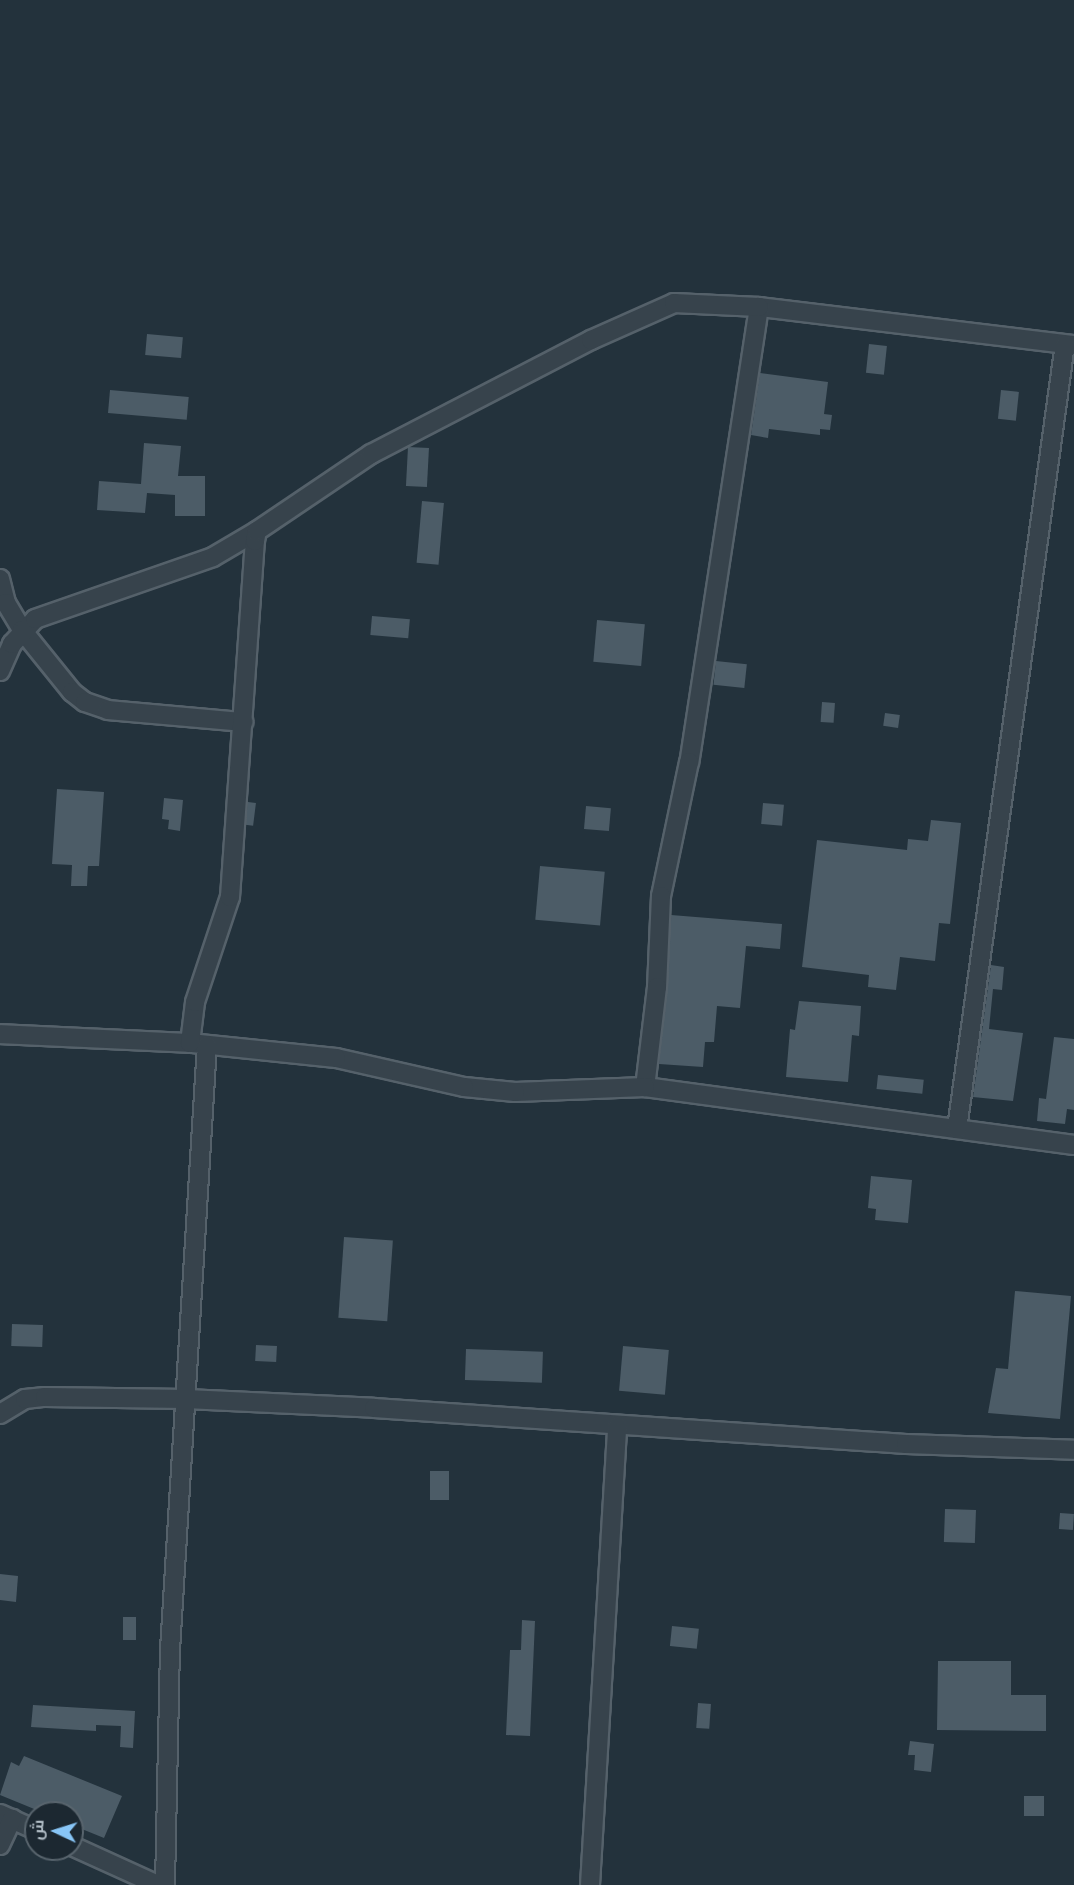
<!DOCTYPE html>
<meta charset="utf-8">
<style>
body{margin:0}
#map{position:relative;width:1074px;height:1885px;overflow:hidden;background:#23323c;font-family:Helvetica,Cairo,sans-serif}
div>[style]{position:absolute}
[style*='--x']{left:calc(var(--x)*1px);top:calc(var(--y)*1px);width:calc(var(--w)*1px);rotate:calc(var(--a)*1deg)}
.building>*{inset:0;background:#4c5c67;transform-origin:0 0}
.roads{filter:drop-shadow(2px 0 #55616a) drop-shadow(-2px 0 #55616a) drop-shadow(0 2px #55616a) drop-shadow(0 -2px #55616a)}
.minor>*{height:18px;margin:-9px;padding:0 9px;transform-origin:9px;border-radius:9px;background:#37434c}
span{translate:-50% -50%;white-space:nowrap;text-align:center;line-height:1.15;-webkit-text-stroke:6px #1c2831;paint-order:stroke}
.north{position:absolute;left:24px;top:1801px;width:60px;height:60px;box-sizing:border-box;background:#1c2831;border:2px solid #58646d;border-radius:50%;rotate:274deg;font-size:16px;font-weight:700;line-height:24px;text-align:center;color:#b2bec7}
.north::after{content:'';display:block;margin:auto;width:21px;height:27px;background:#88c6f7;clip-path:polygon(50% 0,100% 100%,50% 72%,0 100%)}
</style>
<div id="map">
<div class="building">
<div style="left:147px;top:334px;width:36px;height:21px;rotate:5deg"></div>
<div style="left:869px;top:344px;width:18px;height:29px;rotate:6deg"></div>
<div style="clip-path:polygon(760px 373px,828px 382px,824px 414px,832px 415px,830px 430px,820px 429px,820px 435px,769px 429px,768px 438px,751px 435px)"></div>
<div style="left:110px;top:390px;width:79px;height:23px;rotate:5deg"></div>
<div style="left:1001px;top:390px;width:18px;height:29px;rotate:6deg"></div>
<div style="clip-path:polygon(144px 443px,181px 446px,178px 476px,205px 476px,205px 516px,175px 516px,175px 495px,147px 493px,145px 513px,97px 510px,99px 481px,141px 484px)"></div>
<div style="left:408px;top:447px;width:21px;height:39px;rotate:3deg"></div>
<div style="left:422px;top:501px;width:22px;height:62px;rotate:5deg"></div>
<div style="left:372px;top:616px;width:38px;height:19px;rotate:5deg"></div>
<div style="left:597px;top:620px;width:48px;height:42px;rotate:5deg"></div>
<div style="left:716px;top:661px;width:31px;height:24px;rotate:6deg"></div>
<div style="left:822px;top:702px;width:13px;height:20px;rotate:4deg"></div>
<div style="left:885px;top:713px;width:15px;height:13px;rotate:8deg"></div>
<div style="clip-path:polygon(57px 789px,104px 792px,99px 866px,88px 866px,87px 886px,71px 886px,72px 865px,52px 864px)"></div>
<div style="clip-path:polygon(164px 798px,183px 800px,180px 831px,168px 829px,169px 820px,162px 819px)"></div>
<div style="left:248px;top:802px;width:8px;height:23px;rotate:7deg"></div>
<div style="left:763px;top:803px;width:21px;height:21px;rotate:5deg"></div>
<div style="left:586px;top:806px;width:25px;height:23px;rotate:5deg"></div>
<div style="clip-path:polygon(931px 820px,961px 823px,950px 924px,939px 923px,935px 961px,900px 957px,896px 990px,868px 987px,869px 975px,802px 967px,817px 840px,907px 850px,908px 839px,928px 841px)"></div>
<div style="left:540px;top:866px;width:65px;height:54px;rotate:5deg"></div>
<div style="clip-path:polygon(671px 915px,782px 924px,780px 949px,746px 946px,740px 1008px,717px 1006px,714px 1042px,705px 1042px,703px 1067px,659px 1064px)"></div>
<div style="clip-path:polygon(991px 965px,1004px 967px,1002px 990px,993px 989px,989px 1029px,1023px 1033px,1013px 1101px,973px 1097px)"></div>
<div style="clip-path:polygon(799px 1001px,861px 1006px,859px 1036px,852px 1035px,848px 1082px,786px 1077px,790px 1029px,795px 1030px)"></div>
<div style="clip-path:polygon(1054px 1037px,1074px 1039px,1074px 1110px,1067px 1109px,1065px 1124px,1037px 1121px,1039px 1098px,1046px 1099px)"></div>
<div style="left:878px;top:1075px;width:46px;height:14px;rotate:6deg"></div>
<div style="clip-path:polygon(871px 1176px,912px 1180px,908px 1223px,875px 1220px,876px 1209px,868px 1208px)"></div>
<div style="left:344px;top:1237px;width:49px;height:81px;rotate:4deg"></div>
<div style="clip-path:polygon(1015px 1291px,1071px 1296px,1060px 1419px,988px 1413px,996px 1368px,1008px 1369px)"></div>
<div style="left:12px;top:1324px;width:31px;height:22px;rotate:2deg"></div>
<div style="left:256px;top:1345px;width:21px;height:16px;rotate:3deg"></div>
<div style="left:623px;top:1346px;width:46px;height:45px;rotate:5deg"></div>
<div style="left:466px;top:1349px;width:77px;height:31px;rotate:2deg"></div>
<div style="left:430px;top:1471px;width:19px;height:29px"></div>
<div style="left:945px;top:1509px;width:31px;height:33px;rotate:2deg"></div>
<div style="left:1060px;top:1513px;width:14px;height:16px;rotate:4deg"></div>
<div style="clip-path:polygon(0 1574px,18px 1576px,16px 1602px,0 1600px)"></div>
<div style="left:123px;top:1617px;width:13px;height:23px"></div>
<div style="clip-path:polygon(522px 1620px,535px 1621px,530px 1736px,506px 1735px,510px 1650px,521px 1650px)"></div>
<div style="left:672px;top:1626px;width:27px;height:20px;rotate:6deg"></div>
<div style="clip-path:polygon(938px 1661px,1011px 1661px,1011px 1695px,1046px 1695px,1046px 1731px,937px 1730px)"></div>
<div style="left:698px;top:1703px;width:13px;height:25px;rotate:4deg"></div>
<div style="clip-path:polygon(33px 1705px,135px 1711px,133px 1748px,120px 1747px,121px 1726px,96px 1725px,96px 1731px,31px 1727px)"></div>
<div style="clip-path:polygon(910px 1741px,934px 1744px,931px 1772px,914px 1770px,915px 1755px,908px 1755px)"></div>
<div style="clip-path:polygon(24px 1756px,122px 1796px,104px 1838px,72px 1825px,72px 1813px,44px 1813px,0 1795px,11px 1762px,19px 1766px)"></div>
<div style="left:1024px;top:1796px;width:20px;height:20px"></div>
</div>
<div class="roads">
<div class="minor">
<div style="--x:1074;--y:345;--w:317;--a:-173.1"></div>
<div style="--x:759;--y:307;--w:460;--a:98.7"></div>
<div style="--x:689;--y:762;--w:137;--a:101.8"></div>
<div style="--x:661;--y:896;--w:91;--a:92.5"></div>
<div style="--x:657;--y:987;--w:101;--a:96.8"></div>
<div style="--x:645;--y:1087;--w:433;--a:7.7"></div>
<div style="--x:0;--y:579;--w:25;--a:76"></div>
<div style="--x:6;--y:603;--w:31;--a:59"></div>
<div style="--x:22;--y:630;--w:80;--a:51.1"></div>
<div style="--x:72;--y:692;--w:16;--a:38"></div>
<div style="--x:85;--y:702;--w:24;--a:19"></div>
<div style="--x:108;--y:710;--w:136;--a:5.1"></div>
<div style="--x:0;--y:671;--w:30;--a:-66"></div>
<div style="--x:12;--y:644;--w:34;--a:-47"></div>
<div style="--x:35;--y:619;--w:188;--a:-19.2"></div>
<div style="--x:213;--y:557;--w:51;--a:-30.6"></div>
<div style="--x:0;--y:1034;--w:190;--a:2.7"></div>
<div style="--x:645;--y:1087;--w:130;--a:177.8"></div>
<div style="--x:515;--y:1092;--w:51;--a:-174.4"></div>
<div style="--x:464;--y:1087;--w:131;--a:-167.2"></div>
<div style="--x:336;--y:1058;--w:147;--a:-174.1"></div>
<div style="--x:190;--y:1043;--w:41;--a:-83"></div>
<div style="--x:195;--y:1002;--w:111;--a:-71.6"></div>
<div style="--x:230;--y:897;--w:357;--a:-86"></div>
<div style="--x:255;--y:541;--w:10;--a:-79"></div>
<div style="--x:257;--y:531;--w:138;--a:-34"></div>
<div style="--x:371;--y:454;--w:248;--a:-27.4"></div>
<div style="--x:591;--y:340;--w:91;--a:-24"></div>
<div style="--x:674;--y:303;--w:85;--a:2.7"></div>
<div style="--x:957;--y:1129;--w:792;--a:-82.17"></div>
<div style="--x:0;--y:1414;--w:29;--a:-31"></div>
<div style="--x:25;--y:1399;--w:20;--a:-6"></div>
<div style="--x:45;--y:1397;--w:141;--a:0.8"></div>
<div style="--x:186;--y:1399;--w:188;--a:2.7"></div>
<div style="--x:374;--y:1408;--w:533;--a:3.87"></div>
<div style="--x:906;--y:1444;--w:168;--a:2"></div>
<div style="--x:0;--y:1814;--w:39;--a:24"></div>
<div style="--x:0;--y:1845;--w:29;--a:-65"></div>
<div style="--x:72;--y:1846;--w:94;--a:24.4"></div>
<div style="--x:165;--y:1885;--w:235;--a:-88.8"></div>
<div style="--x:170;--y:1650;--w:606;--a:-86.5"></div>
<div style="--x:590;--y:1885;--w:460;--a:-86.6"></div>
</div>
</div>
<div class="north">ش</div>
</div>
